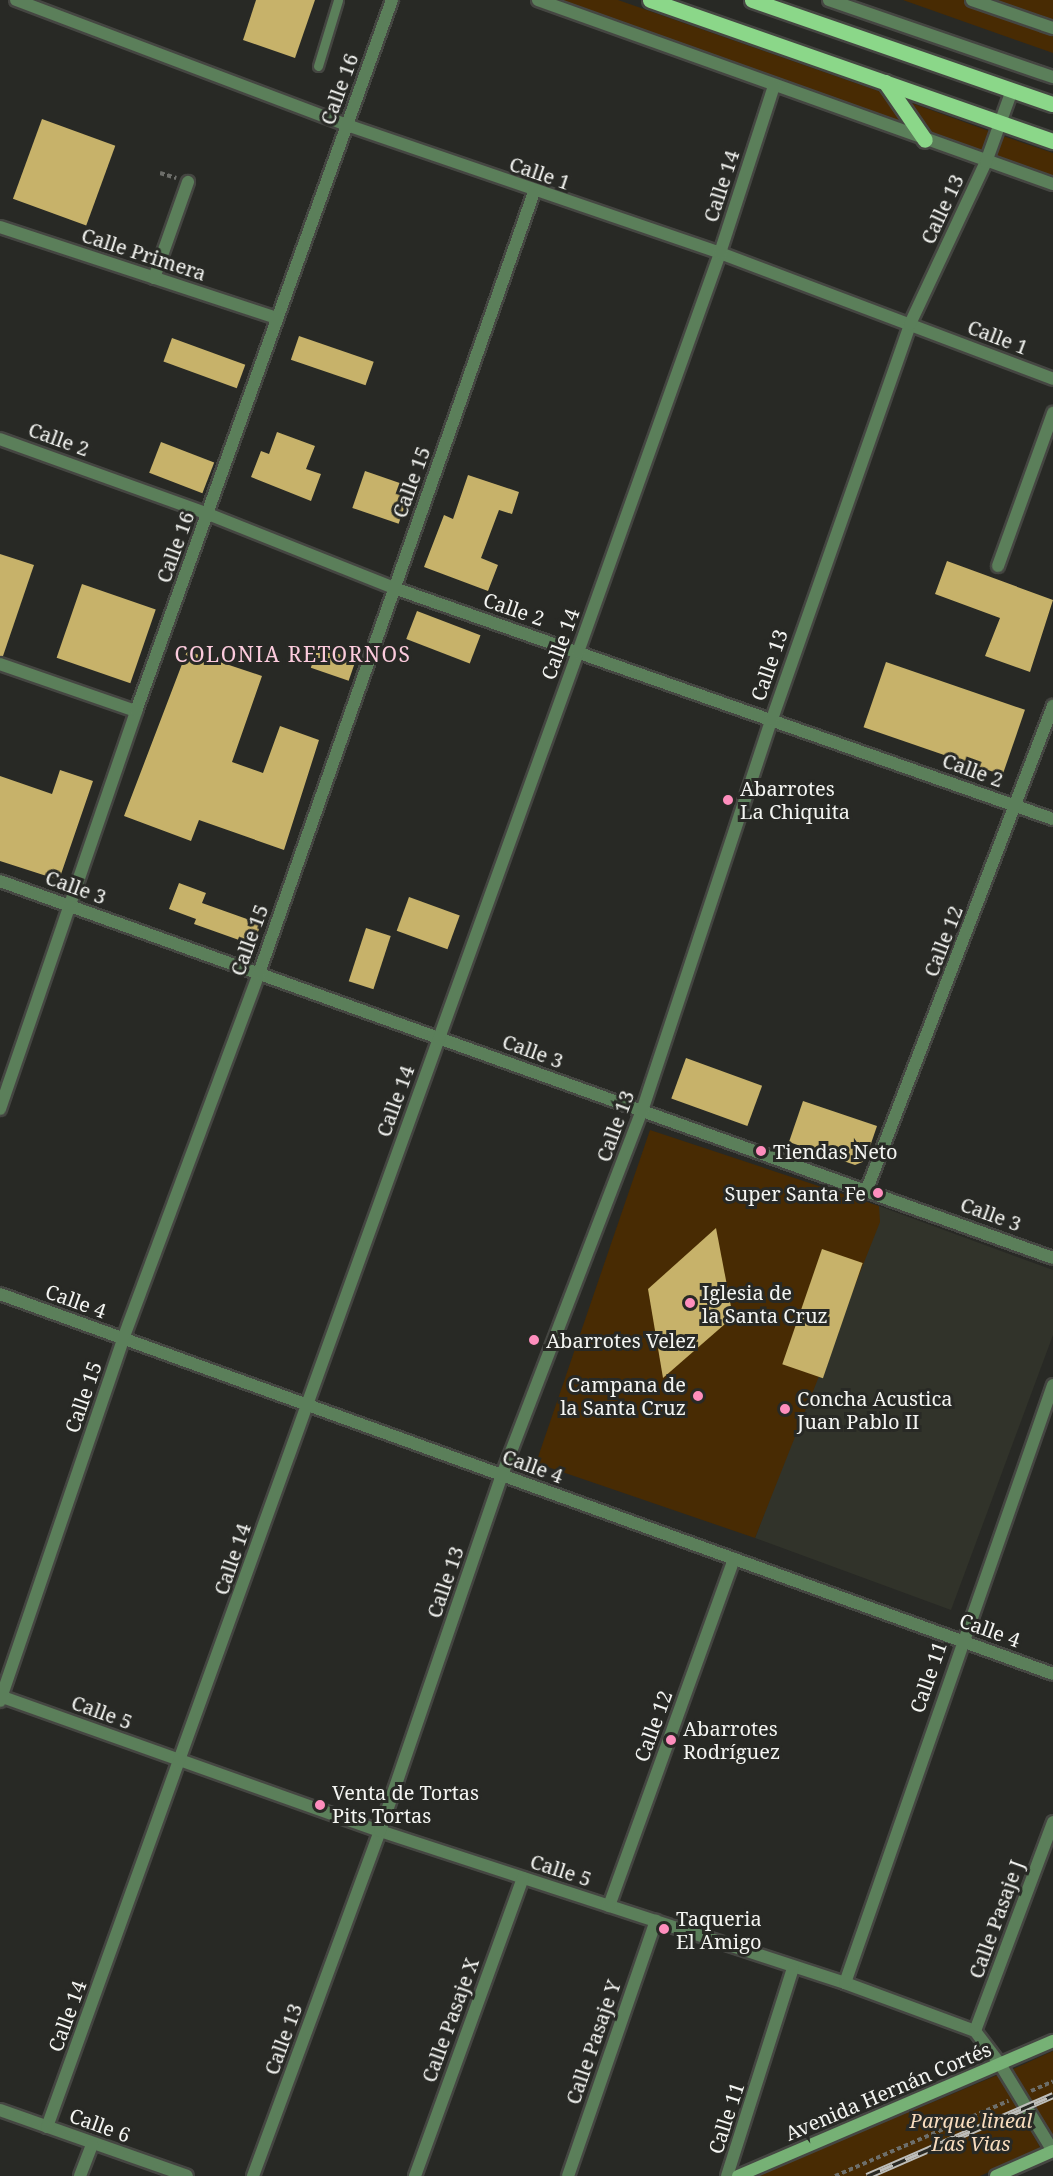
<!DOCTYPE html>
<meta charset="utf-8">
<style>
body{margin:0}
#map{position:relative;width:1053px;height:2176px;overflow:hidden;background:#282925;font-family:"Noto Serif",serif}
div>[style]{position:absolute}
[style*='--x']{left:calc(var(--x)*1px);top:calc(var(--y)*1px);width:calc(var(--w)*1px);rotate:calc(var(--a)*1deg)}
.built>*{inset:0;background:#31332a}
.green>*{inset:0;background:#482b03}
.building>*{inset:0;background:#c7b26a;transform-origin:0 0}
.path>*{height:4px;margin-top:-2px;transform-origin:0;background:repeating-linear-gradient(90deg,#6d6e6a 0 4.5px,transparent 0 7.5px)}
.roads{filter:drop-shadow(2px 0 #454642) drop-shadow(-2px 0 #454642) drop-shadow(0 2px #454642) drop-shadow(0 -2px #454642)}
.service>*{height:9px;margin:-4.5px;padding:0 4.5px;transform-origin:4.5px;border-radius:4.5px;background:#5b7f5a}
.minor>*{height:12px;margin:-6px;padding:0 6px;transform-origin:6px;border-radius:6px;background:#5b7f5a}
.tertiary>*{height:12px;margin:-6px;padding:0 6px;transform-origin:6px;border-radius:6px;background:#5b7f5a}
.secondary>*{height:12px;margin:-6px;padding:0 6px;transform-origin:6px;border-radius:6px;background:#76b175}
.primary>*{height:15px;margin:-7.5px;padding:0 7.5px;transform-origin:7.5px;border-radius:7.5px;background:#8bd789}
.rail>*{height:7px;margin-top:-3.5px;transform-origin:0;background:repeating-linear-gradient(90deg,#282925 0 14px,#bdbebb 0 28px);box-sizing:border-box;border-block:2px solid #bdbebb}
.dots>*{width:16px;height:16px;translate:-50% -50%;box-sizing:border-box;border:3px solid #282925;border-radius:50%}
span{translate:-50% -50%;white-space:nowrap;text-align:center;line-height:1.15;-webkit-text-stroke:6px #282925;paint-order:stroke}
.street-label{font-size:20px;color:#f4f5f2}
.poi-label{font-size:20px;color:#f4f5f2}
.left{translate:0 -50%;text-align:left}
.right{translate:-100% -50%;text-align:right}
.park-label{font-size:20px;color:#f8dcbe;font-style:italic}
.neighbourhood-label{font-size:21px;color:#fccbdd;letter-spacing:1.5px}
</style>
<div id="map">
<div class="built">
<div style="clip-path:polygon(879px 1206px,1053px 1270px,1053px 1335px,951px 1610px,755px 1538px)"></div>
</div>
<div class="green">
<div style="clip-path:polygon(547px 0,618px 0,884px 93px,906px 127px)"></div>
<div style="clip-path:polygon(903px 0,1053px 0,1053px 53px)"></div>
<div style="clip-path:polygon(906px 101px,989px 131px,982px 154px,930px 135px)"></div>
<div style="clip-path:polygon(1003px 136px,1053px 153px,1053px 178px,994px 157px)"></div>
<div style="clip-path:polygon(650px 1130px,879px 1206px,880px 1222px,755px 1538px,536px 1463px)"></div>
<div style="clip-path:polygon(1053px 2051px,1053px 2143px,1013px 2069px)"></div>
<div style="clip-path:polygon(1000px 2074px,1041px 2149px,980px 2176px,756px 2176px)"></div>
</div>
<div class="building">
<div style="clip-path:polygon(256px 0,315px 0,295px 58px,243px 40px)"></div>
<div style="left:42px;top:119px;width:78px;height:85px;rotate:20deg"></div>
<div style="left:299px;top:336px;width:79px;height:25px;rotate:19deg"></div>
<div style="left:172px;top:338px;width:78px;height:25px;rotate:20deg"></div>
<div style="clip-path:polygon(277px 432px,315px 446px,306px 469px,321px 474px,311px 501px,251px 477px,261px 451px,269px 454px)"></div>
<div style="left:161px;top:442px;width:57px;height:33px;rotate:21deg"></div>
<div style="left:365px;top:471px;width:49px;height:39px;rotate:19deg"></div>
<div style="clip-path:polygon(468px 475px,519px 492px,512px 514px,499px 510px,481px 558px,498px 565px,488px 591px,424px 567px,444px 515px,453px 519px)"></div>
<div style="clip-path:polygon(0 554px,34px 565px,3px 656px,0 656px)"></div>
<div style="clip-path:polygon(947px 561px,1053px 600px,1030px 672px,985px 656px,1000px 618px,935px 594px)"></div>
<div style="left:82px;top:584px;width:78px;height:78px;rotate:19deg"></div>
<div style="left:417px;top:611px;width:68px;height:30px;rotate:21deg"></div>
<div style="left:318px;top:647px;width:40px;height:22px;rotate:19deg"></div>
<div style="clip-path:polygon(187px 651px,262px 676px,232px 762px,263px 773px,280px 726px,319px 740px,284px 850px,199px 820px,191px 841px,124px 816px)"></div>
<div style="left:886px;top:662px;width:147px;height:69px;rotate:19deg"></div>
<div style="clip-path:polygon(60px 770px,93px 781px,59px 880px,0 861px,0 776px,52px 794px)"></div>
<div style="clip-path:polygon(179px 883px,206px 893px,202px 903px,261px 924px,253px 945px,194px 924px,196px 919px,169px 909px)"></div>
<div style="left:409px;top:897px;width:54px;height:36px;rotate:20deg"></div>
<div style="left:366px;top:928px;width:26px;height:56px;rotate:18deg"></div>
<div style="left:686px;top:1058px;width:81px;height:43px;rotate:20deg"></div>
<div style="clip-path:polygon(803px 1101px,877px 1126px,865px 1161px,855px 1165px,789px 1142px)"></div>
<div style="clip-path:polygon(716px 1228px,733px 1317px,663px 1378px,648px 1289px)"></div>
<div style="left:822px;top:1249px;width:43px;height:122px;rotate:19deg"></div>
</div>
<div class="path">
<div style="--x:160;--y:173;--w:17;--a:17"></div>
<div style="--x:1031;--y:2091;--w:24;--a:-24"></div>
<div style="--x:835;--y:2176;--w:189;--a:-23.4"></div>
</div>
<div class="roads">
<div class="service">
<div style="--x:318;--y:66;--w:69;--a:-73.1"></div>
</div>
<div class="minor">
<div style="--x:16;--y:0;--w:354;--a:20.7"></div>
<div style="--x:347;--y:125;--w:394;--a:18.9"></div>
<div style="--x:720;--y:253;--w:356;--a:20.7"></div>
<div style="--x:538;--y:0;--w:547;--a:19.66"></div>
<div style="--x:829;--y:0;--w:237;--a:19"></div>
<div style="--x:972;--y:0;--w:86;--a:19.1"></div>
<div style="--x:0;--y:227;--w:292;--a:18.2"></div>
<div style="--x:154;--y:278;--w:102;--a:-70.5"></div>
<div style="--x:0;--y:439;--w:221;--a:19.8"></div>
<div style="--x:208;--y:514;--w:200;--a:21.7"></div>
<div style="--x:394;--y:588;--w:698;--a:19.32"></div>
<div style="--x:998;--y:566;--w:163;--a:-70.2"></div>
<div style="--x:0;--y:664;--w:144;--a:19.1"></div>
<div style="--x:0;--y:881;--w:1118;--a:19.7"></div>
<div style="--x:0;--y:1109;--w:421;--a:-71.1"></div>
<div style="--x:136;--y:711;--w:756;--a:-70.2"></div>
<div style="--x:867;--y:1189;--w:518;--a:-68.94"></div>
<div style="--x:0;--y:1696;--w:403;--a:19.6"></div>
<div style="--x:380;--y:1831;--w:489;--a:18.1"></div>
<div style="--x:845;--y:1983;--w:139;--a:20.3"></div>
<div style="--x:975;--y:2031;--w:41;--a:52.9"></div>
<div style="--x:1000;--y:2064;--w:102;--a:58.7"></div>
<div style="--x:0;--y:1701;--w:382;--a:-71.2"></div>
<div style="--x:123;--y:1339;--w:390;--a:-69.6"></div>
<div style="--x:259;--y:973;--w:828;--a:-70.6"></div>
<div style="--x:609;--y:1906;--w:369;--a:-70.2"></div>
<div style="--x:845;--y:1983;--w:633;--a:-70.82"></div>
<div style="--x:975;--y:2031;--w:223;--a:-69.5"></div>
<div style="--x:0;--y:2110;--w:198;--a:19.4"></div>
<div style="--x:47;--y:2127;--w:1568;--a:-70.2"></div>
<div style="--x:578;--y:652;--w:424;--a:-70.4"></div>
<div style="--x:720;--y:253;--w:176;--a:-72.1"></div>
<div style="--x:80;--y:2176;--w:34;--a:-69"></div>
<div style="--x:253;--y:2176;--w:368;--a:-69.8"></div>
<div style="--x:380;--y:1831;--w:376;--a:-71.1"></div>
<div style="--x:502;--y:1475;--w:390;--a:-69"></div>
<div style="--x:642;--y:1111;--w:413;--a:-71.7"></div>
<div style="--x:772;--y:719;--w:418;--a:-70.7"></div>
<div style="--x:910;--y:324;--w:179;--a:-64.9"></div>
<div style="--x:986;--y:162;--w:77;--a:-70.1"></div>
<div style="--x:415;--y:2176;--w:317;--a:-70.1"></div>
<div style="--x:568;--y:2176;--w:270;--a:-71"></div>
<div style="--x:727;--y:2176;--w:218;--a:-72.4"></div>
</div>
<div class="tertiary">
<div style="--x:0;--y:1294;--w:1119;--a:19.84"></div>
</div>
<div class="secondary">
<div style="--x:738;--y:2176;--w:343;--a:-23.2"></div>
<div style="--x:996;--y:2176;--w:62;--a:-23.7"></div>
</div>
<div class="primary">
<div style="--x:650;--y:0;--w:427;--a:19.3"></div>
<div style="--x:752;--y:0;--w:318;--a:19.1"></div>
<div style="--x:885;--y:82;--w:70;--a:55.4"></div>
</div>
</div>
<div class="rail">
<div style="--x:867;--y:2176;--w:203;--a:-23.5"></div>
</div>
<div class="dots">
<div style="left:728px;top:800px;background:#fe8ebd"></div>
<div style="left:761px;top:1151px;background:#fe8ebd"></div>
<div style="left:878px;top:1193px;background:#fe8ebd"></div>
<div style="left:690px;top:1303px;background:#fe8ebd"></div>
<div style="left:534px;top:1340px;background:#fe8ebd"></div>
<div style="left:698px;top:1396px;background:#fe8ebd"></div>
<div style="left:785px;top:1409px;background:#fe8ebd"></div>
<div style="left:671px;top:1740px;background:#fe8ebd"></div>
<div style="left:320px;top:1805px;background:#fe8ebd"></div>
<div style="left:664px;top:1929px;background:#fe8ebd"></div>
</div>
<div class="street-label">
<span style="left:339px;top:89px;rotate:-70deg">Calle 16</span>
<span style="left:540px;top:173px;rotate:19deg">Calle 1</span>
<span style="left:721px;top:186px;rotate:-72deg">Calle 14</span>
<span style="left:942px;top:209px;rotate:-65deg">Calle 13</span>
<span style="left:144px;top:254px;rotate:18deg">Calle Primera</span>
<span style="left:998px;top:337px;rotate:21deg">Calle 1</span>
<span style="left:59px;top:439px;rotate:20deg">Calle 2</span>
<span style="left:411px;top:482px;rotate:-70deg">Calle 15</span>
<span style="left:175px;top:547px;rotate:-70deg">Calle 16</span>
<span style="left:514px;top:609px;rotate:19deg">Calle 2</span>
<span style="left:560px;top:644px;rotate:-70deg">Calle 14</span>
<span style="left:769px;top:665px;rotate:-71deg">Calle 13</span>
<span style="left:973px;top:770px;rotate:20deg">Calle 2</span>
<span style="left:76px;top:887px;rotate:20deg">Calle 3</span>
<span style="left:249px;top:940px;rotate:-70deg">Calle 15</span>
<span style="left:943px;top:941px;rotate:-69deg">Calle 12</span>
<span style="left:533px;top:1051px;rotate:20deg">Calle 3</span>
<span style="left:395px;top:1101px;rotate:-70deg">Calle 14</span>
<span style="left:615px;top:1126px;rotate:-70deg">Calle 13</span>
<span style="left:991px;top:1214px;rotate:20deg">Calle 3</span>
<span style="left:76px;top:1301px;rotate:20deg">Calle 4</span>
<span style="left:83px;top:1397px;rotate:-71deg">Calle 15</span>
<span style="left:533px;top:1466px;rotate:20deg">Calle 4</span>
<span style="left:232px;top:1559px;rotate:-71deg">Calle 14</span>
<span style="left:445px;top:1582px;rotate:-71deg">Calle 13</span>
<span style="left:990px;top:1630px;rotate:20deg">Calle 4</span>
<span style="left:928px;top:1677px;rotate:-71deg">Calle 11</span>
<span style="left:102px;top:1712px;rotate:20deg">Calle 5</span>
<span style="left:653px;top:1726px;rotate:-70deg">Calle 12</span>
<span style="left:561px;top:1870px;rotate:18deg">Calle 5</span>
<span style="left:996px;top:1919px;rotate:-70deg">Calle Pasaje J</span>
<span style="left:67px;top:2016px;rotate:-70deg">Calle 14</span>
<span style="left:450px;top:2020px;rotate:-70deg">Calle Pasaje X</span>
<span style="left:283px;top:2039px;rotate:-70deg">Calle 13</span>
<span style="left:593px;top:2042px;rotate:-71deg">Calle Pasaje Y</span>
<span style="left:888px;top:2091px;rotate:-23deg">Avenida Hernán Cortés</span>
<span style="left:726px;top:2118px;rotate:-72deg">Calle 11</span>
<span style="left:100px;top:2125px;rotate:20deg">Calle 6</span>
</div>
<div class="poi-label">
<span class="left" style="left:740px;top:800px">Abarrotes<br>La Chiquita</span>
<span class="left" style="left:773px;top:1151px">Tiendas Neto</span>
<span class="right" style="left:866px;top:1193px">Super Santa Fe</span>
<span class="left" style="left:702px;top:1304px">Iglesia de<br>la Santa Cruz</span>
<span class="left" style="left:546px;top:1340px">Abarrotes Velez</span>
<span class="right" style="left:686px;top:1396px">Campana de<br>la Santa Cruz</span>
<span class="left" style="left:797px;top:1410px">Concha Acustica<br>Juan Pablo II</span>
<span class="left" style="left:683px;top:1740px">Abarrotes<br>Rodríguez</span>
<span class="left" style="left:332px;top:1804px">Venta de Tortas<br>Pits Tortas</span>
<span class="left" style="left:676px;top:1930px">Taqueria<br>El Amigo</span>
</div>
<div class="park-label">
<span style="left:971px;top:2132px">Parque lineal<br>Las Vias</span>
</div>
<div class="neighbourhood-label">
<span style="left:293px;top:654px">COLONIA RETORNOS</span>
</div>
</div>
